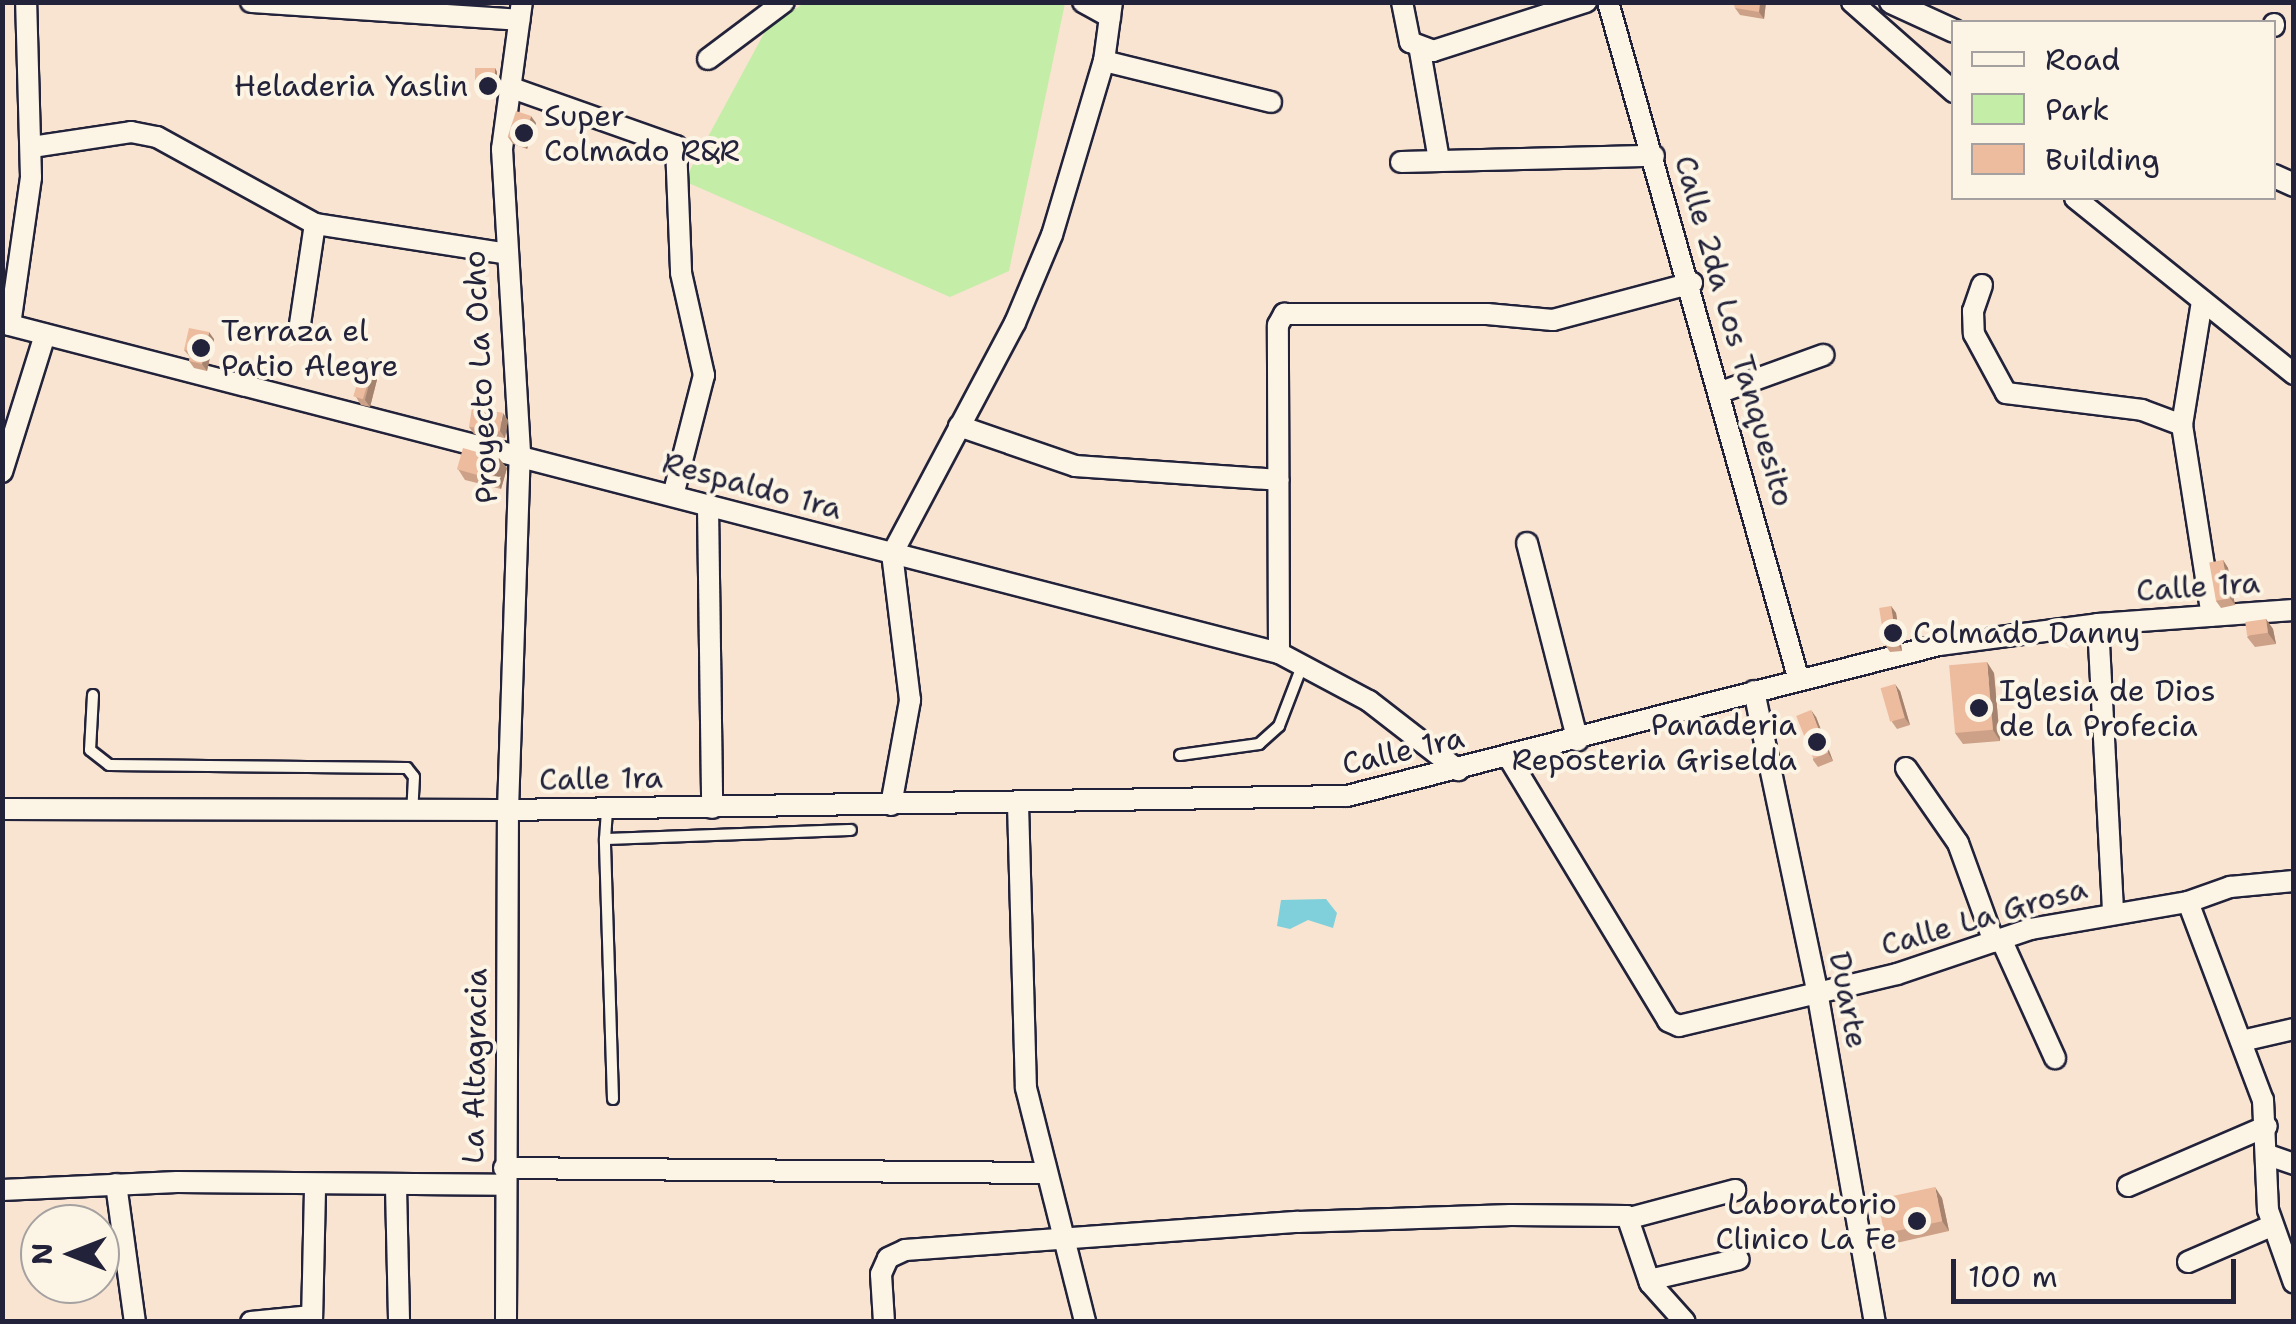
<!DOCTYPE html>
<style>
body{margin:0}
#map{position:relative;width:2296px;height:1324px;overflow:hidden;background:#f8e4d0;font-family:"Shantell Sans",sans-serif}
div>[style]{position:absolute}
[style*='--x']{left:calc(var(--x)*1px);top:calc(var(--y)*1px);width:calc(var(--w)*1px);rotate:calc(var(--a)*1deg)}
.green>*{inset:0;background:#c4eda8}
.water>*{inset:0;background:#80d0db}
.roads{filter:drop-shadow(2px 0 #22223b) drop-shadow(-2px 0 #22223b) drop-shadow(0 2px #22223b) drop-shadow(0 -2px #22223b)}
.service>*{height:10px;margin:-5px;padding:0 5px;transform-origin:5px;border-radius:5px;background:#fcf5e5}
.minor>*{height:20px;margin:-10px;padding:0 10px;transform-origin:10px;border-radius:10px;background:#fcf5e5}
.tertiary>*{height:22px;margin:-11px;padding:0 11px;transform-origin:11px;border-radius:11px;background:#fcf5e5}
.wall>*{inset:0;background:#cca188}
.shaded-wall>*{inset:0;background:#a6836f}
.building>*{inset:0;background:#edbb9e;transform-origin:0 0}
.dots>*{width:28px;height:28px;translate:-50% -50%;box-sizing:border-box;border:5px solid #fcf5e5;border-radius:50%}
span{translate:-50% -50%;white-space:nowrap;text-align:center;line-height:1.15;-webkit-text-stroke:8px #fcf5e5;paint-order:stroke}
.poi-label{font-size:30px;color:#22223b}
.right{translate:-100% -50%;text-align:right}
.left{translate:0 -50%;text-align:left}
.street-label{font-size:30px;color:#22223b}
.frame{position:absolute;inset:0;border:5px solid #22223b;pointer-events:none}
.legend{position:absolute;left:1951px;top:20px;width:325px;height:180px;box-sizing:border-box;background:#fcf5e5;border:2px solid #a5a1a1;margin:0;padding:12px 18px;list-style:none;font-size:30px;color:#22223b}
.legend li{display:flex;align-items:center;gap:20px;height:50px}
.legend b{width:50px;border:2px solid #a5a1a1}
.north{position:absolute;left:20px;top:1204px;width:100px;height:100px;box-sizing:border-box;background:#fcf5e5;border:2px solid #a5a1a1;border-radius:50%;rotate:270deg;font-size:28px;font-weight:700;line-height:40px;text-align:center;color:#22223b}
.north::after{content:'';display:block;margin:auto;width:35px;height:45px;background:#22223b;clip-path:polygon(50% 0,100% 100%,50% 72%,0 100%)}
.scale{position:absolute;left:1951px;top:1259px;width:285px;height:45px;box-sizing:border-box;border:5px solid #22223b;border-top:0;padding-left:12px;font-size:30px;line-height:35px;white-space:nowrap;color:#22223b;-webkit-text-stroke:8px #fcf5e5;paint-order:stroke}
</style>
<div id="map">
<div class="green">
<div style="clip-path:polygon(804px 3px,1065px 3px,1009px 271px,950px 297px,684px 181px,767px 28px)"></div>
</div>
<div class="water">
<div style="clip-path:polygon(1326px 899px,1337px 913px,1333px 928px,1308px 920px,1290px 929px,1277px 926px,1281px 900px)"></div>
</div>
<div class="roads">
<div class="service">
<div style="--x:93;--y:695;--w:55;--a:93.1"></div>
<div style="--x:90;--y:750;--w:24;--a:38"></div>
<div style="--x:109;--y:765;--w:298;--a:0.6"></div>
<div style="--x:407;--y:768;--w:11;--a:52"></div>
<div style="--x:414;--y:777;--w:33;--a:93"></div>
<div style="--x:1180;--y:755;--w:80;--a:-7.9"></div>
<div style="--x:1259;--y:744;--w:27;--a:-42"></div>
<div style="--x:1279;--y:726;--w:64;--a:-69"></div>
<div style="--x:605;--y:839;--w:30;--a:-86"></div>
<div style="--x:613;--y:1099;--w:260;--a:-91.8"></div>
<div style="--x:605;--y:839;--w:246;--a:-2.1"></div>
</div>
<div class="minor">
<div style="--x:251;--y:2;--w:269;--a:3.8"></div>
<div style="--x:1083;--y:2;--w:31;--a:29"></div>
<div style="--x:1402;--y:2;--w:41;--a:78.7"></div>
<div style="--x:1410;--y:42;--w:25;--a:21"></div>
<div style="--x:1433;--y:51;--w:161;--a:-17.8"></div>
<div style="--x:1608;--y:2;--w:701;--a:74.28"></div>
<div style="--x:1852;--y:2;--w:136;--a:41.4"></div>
<div style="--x:2274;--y:26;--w:2;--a:-90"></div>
<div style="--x:1420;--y:51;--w:111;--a:80.1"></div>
<div style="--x:708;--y:59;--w:95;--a:-36.9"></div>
<div style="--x:1104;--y:61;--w:172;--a:13.8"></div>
<div style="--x:509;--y:87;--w:177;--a:19.5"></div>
<div style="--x:676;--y:146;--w:127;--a:87.7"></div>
<div style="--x:681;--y:273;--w:105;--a:77.3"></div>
<div style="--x:704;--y:375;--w:125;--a:104.4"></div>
<div style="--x:32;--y:147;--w:100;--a:-8.6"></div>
<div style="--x:131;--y:132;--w:26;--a:11"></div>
<div style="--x:157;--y:137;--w:180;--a:28.8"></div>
<div style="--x:315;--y:224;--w:190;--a:8.8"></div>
<div style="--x:1401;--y:162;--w:253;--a:-1.4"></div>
<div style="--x:2075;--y:198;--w:281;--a:38.8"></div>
<div style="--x:1982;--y:285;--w:28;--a:109"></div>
<div style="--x:1973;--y:311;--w:23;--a:88"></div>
<div style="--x:1974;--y:334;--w:67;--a:61.5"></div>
<div style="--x:2006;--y:393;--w:137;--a:7.1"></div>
<div style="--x:2142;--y:410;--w:43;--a:20.6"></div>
<div style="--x:2182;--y:425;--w:193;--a:81.1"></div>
<div style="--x:2;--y:323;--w:1319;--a:14.49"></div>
<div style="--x:1279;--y:653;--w:102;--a:28.1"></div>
<div style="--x:1369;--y:701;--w:113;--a:37.8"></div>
<div style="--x:300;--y:324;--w:101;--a:-81.5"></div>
<div style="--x:10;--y:325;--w:149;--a:-81.9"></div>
<div style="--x:31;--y:177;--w:175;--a:-91.6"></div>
<div style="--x:1721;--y:392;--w:109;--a:-19.9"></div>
<div style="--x:2182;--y:425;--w:126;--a:-80.8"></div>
<div style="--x:959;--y:426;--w:123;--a:19"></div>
<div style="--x:1075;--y:466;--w:204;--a:3.9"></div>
<div style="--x:2;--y:472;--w:144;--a:-72.6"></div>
<div style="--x:708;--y:506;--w:302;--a:89.2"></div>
<div style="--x:1527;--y:543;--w:204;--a:75.6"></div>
<div style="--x:2098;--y:624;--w:288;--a:87"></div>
<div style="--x:1279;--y:653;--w:328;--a:-90.2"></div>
<div style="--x:1278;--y:325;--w:13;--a:-61"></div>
<div style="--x:1284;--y:314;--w:203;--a:0"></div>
<div style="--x:1487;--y:314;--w:66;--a:5.2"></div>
<div style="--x:1553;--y:320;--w:144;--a:-14.9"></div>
<div style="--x:1754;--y:691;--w:307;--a:78.1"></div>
<div style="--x:1817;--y:991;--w:336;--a:80.1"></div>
<div style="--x:1509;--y:758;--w:307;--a:58.8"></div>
<div style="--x:1668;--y:1021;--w:12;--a:24"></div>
<div style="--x:1679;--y:1026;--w:224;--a:-13.4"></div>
<div style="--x:1897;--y:974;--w:141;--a:-18.6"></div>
<div style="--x:2031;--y:929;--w:159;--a:-9.8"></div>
<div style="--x:2188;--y:902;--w:212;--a:69.3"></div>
<div style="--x:2263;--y:1100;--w:110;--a:87.4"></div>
<div style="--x:2268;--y:1210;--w:77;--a:70.4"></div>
<div style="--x:1906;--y:768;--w:91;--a:55.3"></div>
<div style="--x:1958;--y:843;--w:105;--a:70"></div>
<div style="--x:1018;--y:804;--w:284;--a:88.4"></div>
<div style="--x:1026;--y:1088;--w:241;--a:75.8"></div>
<div style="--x:891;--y:805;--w:107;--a:-79.7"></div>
<div style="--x:910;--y:700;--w:147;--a:-97"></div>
<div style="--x:892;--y:554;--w:262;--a:-62"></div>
<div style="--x:1015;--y:323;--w:95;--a:-67.2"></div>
<div style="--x:1052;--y:235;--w:182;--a:-73.4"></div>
<div style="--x:1104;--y:61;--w:60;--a:-82.3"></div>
<div style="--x:2;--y:809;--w:506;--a:0.11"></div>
<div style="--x:508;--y:810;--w:839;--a:-0.96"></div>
<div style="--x:1347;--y:796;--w:611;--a:-14.31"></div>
<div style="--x:1939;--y:645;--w:160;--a:-7.5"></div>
<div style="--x:2098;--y:624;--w:196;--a:-4.1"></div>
<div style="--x:2188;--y:902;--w:45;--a:-19.7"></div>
<div style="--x:2230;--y:887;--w:64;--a:-5.4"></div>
<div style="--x:2001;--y:939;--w:131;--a:65.6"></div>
<div style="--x:2246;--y:1040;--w:49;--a:-12.9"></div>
<div style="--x:2268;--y:1155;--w:28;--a:19"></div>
<div style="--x:504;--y:1168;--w:540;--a:0.53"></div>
<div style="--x:116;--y:1184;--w:139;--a:82.2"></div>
<div style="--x:2128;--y:1186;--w:151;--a:-23.3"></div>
<div style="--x:396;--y:1187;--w:135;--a:88.7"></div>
<div style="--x:2;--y:1190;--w:175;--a:-2.6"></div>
<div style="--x:177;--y:1182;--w:326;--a:0.5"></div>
<div style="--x:1630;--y:1218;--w:109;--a:-14.9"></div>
<div style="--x:2188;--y:1262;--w:90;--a:-23.4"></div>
<div style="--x:1649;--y:1280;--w:92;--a:-13.1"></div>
<div style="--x:251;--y:1322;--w:61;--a:-5.6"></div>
<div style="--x:312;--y:1322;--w:134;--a:-88.7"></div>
<div style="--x:506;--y:1322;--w:512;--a:-89.78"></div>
<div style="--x:508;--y:810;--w:358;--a:-88.1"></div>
<div style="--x:520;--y:452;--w:304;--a:-93.4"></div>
<div style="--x:502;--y:149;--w:148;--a:-82.3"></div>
<div style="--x:884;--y:1322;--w:48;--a:-93.6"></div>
<div style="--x:881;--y:1274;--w:17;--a:-66"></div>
<div style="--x:888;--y:1258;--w:19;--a:-25"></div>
<div style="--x:905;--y:1250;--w:394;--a:-4.1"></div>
<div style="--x:1298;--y:1222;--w:213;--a:-1.9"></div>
<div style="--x:1511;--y:1215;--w:116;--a:0.5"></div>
<div style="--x:1627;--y:1216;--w:71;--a:71.1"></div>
<div style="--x:1650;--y:1283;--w:52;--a:48.1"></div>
</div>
<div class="tertiary">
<div style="--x:1891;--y:2;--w:69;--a:24.7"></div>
<div style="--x:2274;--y:176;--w:22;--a:24"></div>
</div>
</div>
<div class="wall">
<div style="clip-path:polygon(1734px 2px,1766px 2px,1764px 19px,1740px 15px,1735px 8px)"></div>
<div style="clip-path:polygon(495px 68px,497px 72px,497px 91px,478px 90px,475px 87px)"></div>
<div style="clip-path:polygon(536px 123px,527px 149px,513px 144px,508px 137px)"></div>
<div style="clip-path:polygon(214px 339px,207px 371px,194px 368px,189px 361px,190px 357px,184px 350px)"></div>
<div style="clip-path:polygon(380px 368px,370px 407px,361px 405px,356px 397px)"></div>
<div style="clip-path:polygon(508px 420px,505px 438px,474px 434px,469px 427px)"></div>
<div style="clip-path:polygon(507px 468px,501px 489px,465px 480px,458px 469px)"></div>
<div style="clip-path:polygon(2223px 560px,2228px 568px,2235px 605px,2221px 608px,2216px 601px)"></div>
<div style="clip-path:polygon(1891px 606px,1896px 613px,1902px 651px,1890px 652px,1885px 645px)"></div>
<div style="clip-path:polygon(2266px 619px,2273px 629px,2276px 644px,2255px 647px,2247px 637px)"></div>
<div style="clip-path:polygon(1994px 673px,2000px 741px,1963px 744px,1955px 733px)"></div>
<div style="clip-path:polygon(1900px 691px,1910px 725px,1897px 729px,1892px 722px)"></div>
<div style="clip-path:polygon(1816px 717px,1833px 761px,1818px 767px,1813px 760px)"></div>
<div style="clip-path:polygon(1942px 1198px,1949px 1231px,1892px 1244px,1884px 1233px)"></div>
</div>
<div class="shaded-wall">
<div style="clip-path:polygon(1760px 2px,1766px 2px,1764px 19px,1759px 12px)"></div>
<div style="clip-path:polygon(495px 68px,497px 72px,497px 91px,495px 87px)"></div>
<div style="clip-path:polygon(531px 116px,536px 123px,527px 149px,522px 142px)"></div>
<div style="clip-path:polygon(209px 332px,214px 339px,207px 371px,202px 364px)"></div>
<div style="clip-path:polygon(375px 361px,380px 368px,370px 407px,365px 400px)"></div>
<div style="clip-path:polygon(503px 413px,508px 420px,505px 438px,500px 431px)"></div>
<div style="clip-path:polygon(499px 458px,507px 468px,501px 489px,494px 478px)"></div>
<div style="clip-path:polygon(2223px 560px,2228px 568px,2235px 605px,2230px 598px)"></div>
<div style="clip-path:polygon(1891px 606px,1896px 613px,1902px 651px,1897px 643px)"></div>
<div style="clip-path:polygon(2266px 619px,2273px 629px,2276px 644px,2268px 633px)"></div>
<div style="clip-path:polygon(1987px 662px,1994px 673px,2000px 741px,1993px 730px)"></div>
<div style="clip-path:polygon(1895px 684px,1900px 691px,1910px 725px,1905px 718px)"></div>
<div style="clip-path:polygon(1811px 710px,1816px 717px,1833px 761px,1828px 753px)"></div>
<div style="clip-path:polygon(1935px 1187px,1942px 1198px,1949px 1231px,1942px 1221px)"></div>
</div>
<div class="building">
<div style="clip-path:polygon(1734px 2px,1760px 2px,1759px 12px,1735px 8px)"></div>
<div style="left:475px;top:68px;width:20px;height:19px"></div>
<div style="left:516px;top:111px;width:16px;height:27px;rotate:18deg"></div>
<div style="clip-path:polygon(189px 328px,209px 332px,202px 364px,189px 361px,191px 351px,184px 350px)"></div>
<div style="left:365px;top:358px;width:10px;height:40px;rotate:17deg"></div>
<div style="left:472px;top:408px;width:31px;height:19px;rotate:9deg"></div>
<div style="left:463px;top:448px;width:37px;height:22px;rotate:16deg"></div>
<div style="left:2223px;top:560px;width:39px;height:14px;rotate:80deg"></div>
<div style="left:1891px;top:606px;width:37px;height:12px;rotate:81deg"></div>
<div style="left:2266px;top:619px;width:14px;height:21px;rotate:82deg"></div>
<div style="left:1987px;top:662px;width:68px;height:38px;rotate:85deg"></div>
<div style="left:1895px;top:684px;width:35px;height:15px;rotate:74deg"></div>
<div style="left:1811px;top:710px;width:46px;height:16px;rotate:68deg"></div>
<div style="left:1935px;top:1187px;width:35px;height:59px;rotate:78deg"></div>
</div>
<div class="dots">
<div style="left:488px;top:86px;background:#22223b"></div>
<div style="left:524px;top:133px;background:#22223b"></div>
<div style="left:201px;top:348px;background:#22223b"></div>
<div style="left:1893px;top:633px;background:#22223b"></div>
<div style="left:1979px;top:708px;background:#22223b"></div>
<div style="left:1817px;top:742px;background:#22223b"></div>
<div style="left:1917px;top:1221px;background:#22223b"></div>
</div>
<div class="poi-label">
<span class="right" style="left:468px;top:86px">Heladeria Yaslin</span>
<span class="left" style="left:544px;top:133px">Super<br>Colmado R&amp;R</span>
<span class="left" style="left:221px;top:348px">Terraza el<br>Patio Alegre</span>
<span class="left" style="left:1913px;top:633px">Colmado Danny</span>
<span class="left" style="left:1999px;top:708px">Iglesia de Dios<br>de la Profecia</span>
<span class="right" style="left:1797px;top:742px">Panaderia<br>Reposteria Griselda</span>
<span class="right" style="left:1897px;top:1221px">Laboratorio<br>Clinico La Fe</span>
</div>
<div class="street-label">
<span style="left:1734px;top:331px;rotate:74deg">Calle 2da Los Tanquesito</span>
<span style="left:481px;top:377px;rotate:-93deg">Proyecto La Ocho</span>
<span style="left:752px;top:486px;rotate:15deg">Respaldo 1ra</span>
<span style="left:2198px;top:587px;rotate:-4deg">Calle 1ra</span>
<span style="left:1403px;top:751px;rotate:-13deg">Calle 1ra</span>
<span style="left:601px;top:779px;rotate:-1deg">Calle 1ra</span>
<span style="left:1984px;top:917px;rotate:-16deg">Calle La Grosa</span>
<span style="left:1848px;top:1000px;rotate:79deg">Duarte</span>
<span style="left:475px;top:1066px;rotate:-89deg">La Altagracia</span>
</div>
<div class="frame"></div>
<ul class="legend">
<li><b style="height:12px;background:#fcf5e5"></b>Road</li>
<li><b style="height:28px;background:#c4eda8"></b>Park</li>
<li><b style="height:28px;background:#edbb9e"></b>Building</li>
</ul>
<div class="north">N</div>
<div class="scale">100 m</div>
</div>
